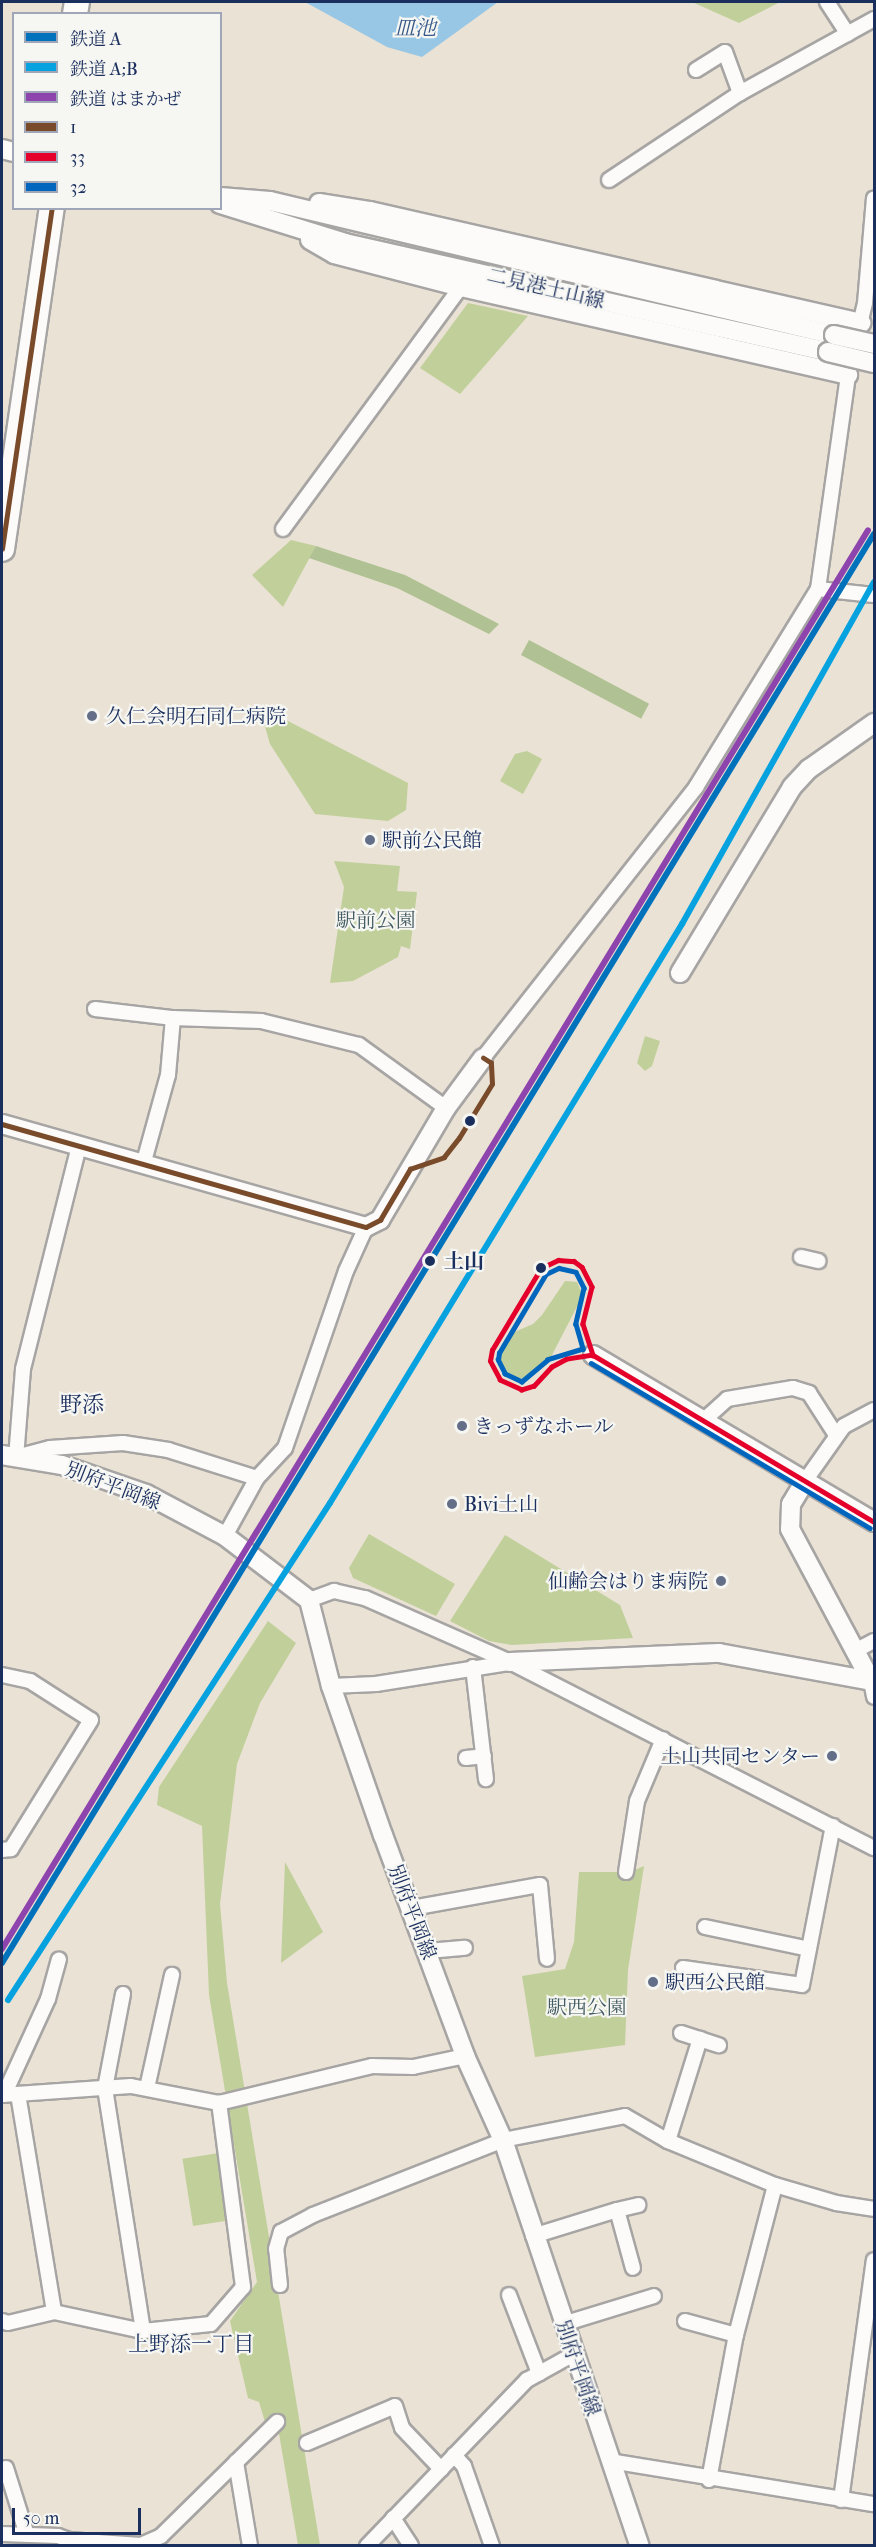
<!DOCTYPE html>
<meta charset="utf-8">
<style>
body{margin:0}
#map{position:relative;width:876px;height:2547px;overflow:hidden;background:#eae2d5;font-family:"IM FELL French Canon","Noto Serif JP",serif}
div>[style]{position:absolute}
[style*='--x']{left:calc(var(--x)*1px);top:calc(var(--y)*1px);width:calc(var(--w)*1px);rotate:calc(var(--a)*1deg)}
.green>*{inset:0;background:#c1d09a;transform-origin:0 0}
.forest>*{inset:0;background:#b0c294;transform-origin:0 0}
.water>*{inset:0;background:#98c7e5}
.roads{filter:drop-shadow(2px 0 #a7a5a4) drop-shadow(-2px 0 #a7a5a4) drop-shadow(0 2px #a7a5a4) drop-shadow(0 -2px #a7a5a4)}
.street>*{height:14px;margin:-7px;padding:0 7px;transform-origin:7px;border-radius:7px;background:#fcfbf9}
.secondary>*{height:18px;margin:-9px;padding:0 9px;transform-origin:9px;border-radius:9px;background:#fcfbf9}
.highway>*{height:24px;margin:-12px;padding:0 12px;transform-origin:12px;border-radius:12px;background:#fcfbf9}
.bridges{filter:drop-shadow(2px 0 #a7a5a4) drop-shadow(-2px 0 #a7a5a4) drop-shadow(0 2px #a7a5a4) drop-shadow(0 -2px #a7a5a4)}
.secondary-bridge>*{height:18px;margin:-9px;padding:0 9px;transform-origin:9px;border-radius:9px;background:#fcfbf9}
.bus-1>*{height:4.5px;margin:-2.25px;padding:0 2.25px;transform-origin:2.25px;border-radius:2.25px;background:#7a4b2a}
.bus-2>*{height:4.5px;margin:-2.25px;padding:0 2.25px;transform-origin:2.25px;border-radius:2.25px;background:#e4002b}
.bus-3>*{height:4.5px;margin:-2.25px;padding:0 2.25px;transform-origin:2.25px;border-radius:2.25px;background:#0065bd}
.rail-1>*{height:6px;margin:-3px;padding:0 3px;transform-origin:3px;border-radius:3px;background:#0072bc}
.rail-2>*{height:6px;margin:-3px;padding:0 3px;transform-origin:3px;border-radius:3px;background:#05a2df}
.rail-3>*{height:6px;margin:-3px;padding:0 3px;transform-origin:3px;border-radius:3px;background:#8e44ad}
.dots>*{width:16px;height:16px;translate:-50% -50%;box-sizing:border-box;border:3px solid #f6f6f2;border-radius:50%}
span{translate:-50% -50%;white-space:nowrap;text-align:center;line-height:1.15;-webkit-text-stroke:4.5px #f6f6f2;paint-order:stroke}
.street-label{font-size:20px;color:#1b2f5e}
.poi-label{font-size:20px;color:#1b2f5e}
.left{translate:0 -50%;text-align:left}
.right{translate:-100% -50%;text-align:right}
.park-label{font-size:20px;color:#435b62}
.stop-label{font-size:20px;color:#1b2f5e;font-weight:700}
.water-label{font-size:21px;color:#365989;font-style:italic}
.neighbourhood-label{font-size:21px;color:#1b2f5e}
.quarter-label{font-size:22px;color:#1b2f5e}
.frame{position:absolute;inset:0;border:3px solid #1b2f5e;pointer-events:none}
.legend{position:absolute;left:12px;top:12px;width:210px;height:198px;box-sizing:border-box;background:#f6f6f2;border:2px solid #9ea6b7;margin:0;padding:8px 10px;list-style:none;font-size:18px;color:#1b2f5e}
.legend li{display:flex;align-items:center;gap:12px;height:30px}
.legend b{width:30px;border:2px solid #9ea6b7}
.scale{position:absolute;left:12px;top:2508px;width:129px;height:27px;box-sizing:border-box;border:3px solid #1b2f5e;border-top:0;padding-left:8px;font-size:18px;line-height:21px;white-space:nowrap;color:#1b2f5e;-webkit-text-stroke:4px #f6f6f2;paint-order:stroke}
</style>
<div id="map">
<div class="green">
<div style="clip-path:polygon(692px 2px,780px 2px,739px 23px)"></div>
<div style="clip-path:polygon(468px 303px,528px 316px,460px 394px,420px 368px)"></div>
<div style="clip-path:polygon(291px 540px,316px 546px,283px 607px,252px 575px)"></div>
<div style="clip-path:polygon(259px 706px,408px 783px,406px 810px,388px 821px,315px 814px,270px 744px)"></div>
<div style="clip-path:polygon(527px 751px,542px 759px,523px 794px,500px 781px,515px 754px)"></div>
<div style="clip-path:polygon(334px 861px,400px 866px,397px 891px,417px 892px,410px 949px,401px 946px,398px 957px,353px 981px,330px 983px,344px 887px)"></div>
<div style="clip-path:polygon(645px 1036px,660px 1041px,652px 1066px,645px 1071px,637px 1063px)"></div>
<div style="clip-path:polygon(565px 1281px,577px 1282px,583px 1295px,551px 1357px,524px 1379px,509px 1376px,499px 1363px,501px 1350px,512px 1333px,533px 1324px,542px 1315px)"></div>
<div style="clip-path:polygon(369px 1534px,455px 1584px,436px 1616px,353px 1578px,349px 1568px)"></div>
<div style="clip-path:polygon(505px 1535px,620px 1605px,633px 1638px,512px 1645px,489px 1641px,450px 1621px)"></div>
<div style="clip-path:polygon(268px 1621px,296px 1643px,260px 1703px,237px 1764px,220px 1904px,227px 1983px,320px 2545px,298px 2545px,277px 2422px,265px 2422px,259px 2402px,248px 2398px,230px 2321px,257px 2282px,209px 1995px,202px 1826px,157px 1805px,159px 1787px)"></div>
<div style="clip-path:polygon(285px 1862px,323px 1932px,281px 1963px)"></div>
<div style="clip-path:polygon(644px 1866px,628px 1970px,625px 2045px,535px 2057px,522px 1976px,565px 1969px,574px 1942px,579px 1872px,630px 1872px)"></div>
<div style="left:219px;top:2153px;width:68px;height:37px;rotate:81deg"></div>
</div>
<div class="forest">
<div style="clip-path:polygon(316px 546px,405px 575px,499px 624px,489px 634px,397px 588px,309px 558px)"></div>
<div style="left:529px;top:640px;width:136px;height:17px;rotate:28deg"></div>
</div>
<div class="water">
<div style="clip-path:polygon(305px 2px,498px 2px,422px 57px,387px 47px)"></div>
</div>
<div class="roads">
<div class="street">
<div style="--x:827;--y:2;--w:38;--a:57"></div>
<div style="--x:696;--y:70;--w:34;--a:-32"></div>
<div style="--x:725;--y:52;--w:44;--a:69.9"></div>
<div style="--x:740;--y:93;--w:153;--a:-28.9"></div>
<div style="--x:609;--y:180;--w:157;--a:-33.6"></div>
<div style="--x:283;--y:529;--w:300;--a:-53.7"></div>
<div style="--x:818;--y:589;--w:216;--a:-82"></div>
<div style="--x:848;--y:375;--w:74;--a:-76.7"></div>
<div style="--x:865;--y:303;--w:105;--a:-85.1"></div>
<div style="--x:95;--y:1009;--w:79;--a:6.6"></div>
<div style="--x:173;--y:1018;--w:88;--a:2"></div>
<div style="--x:261;--y:1021;--w:101;--a:13.8"></div>
<div style="--x:359;--y:1045;--w:107;--a:35.9"></div>
<div style="--x:483;--y:1058;--w:345;--a:-51.8"></div>
<div style="--x:696;--y:787;--w:233;--a:-58.4"></div>
<div style="--x:818;--y:589;--w:56;--a:6.1"></div>
<div style="--x:79;--y:1146;--w:230;--a:104.1"></div>
<div style="--x:23;--y:1369;--w:88;--a:94.5"></div>
<div style="--x:16;--y:1457;--w:35;--a:-15"></div>
<div style="--x:50;--y:1448;--w:73;--a:-3.9"></div>
<div style="--x:123;--y:1443;--w:46;--a:8.8"></div>
<div style="--x:168;--y:1450;--w:93;--a:17.5"></div>
<div style="--x:143;--y:1165;--w:93;--a:-74.5"></div>
<div style="--x:168;--y:1075;--w:57;--a:-85"></div>
<div style="--x:801;--y:1257;--w:18;--a:13"></div>
<div style="--x:704;--y:1420;--w:31;--a:-42"></div>
<div style="--x:727;--y:1399;--w:67;--a:-9.5"></div>
<div style="--x:793;--y:1388;--w:17;--a:17"></div>
<div style="--x:809;--y:1393;--w:50;--a:57.3"></div>
<div style="--x:805;--y:1481;--w:67;--a:-54.7"></div>
<div style="--x:844;--y:1426;--w:34;--a:-28"></div>
<div style="--x:225;--y:1536;--w:66;--a:-61.1"></div>
<div style="--x:257;--y:1478;--w:41;--a:-47"></div>
<div style="--x:285;--y:1448;--w:187;--a:-71"></div>
<div style="--x:346;--y:1271;--w:48;--a:-65.6"></div>
<div style="--x:309;--y:1600;--w:27;--a:-20"></div>
<div style="--x:334;--y:1591;--w:32;--a:13"></div>
<div style="--x:365;--y:1598;--w:158;--a:23.8"></div>
<div style="--x:510;--y:1662;--w:409;--a:27.1"></div>
<div style="--x:855;--y:1651;--w:21;--a:-28"></div>
<div style="--x:473;--y:1667;--w:113;--a:83.4"></div>
<div style="--x:2;--y:1675;--w:29;--a:12"></div>
<div style="--x:30;--y:1681;--w:72;--a:32.6"></div>
<div style="--x:91;--y:1720;--w:152;--a:121.8"></div>
<div style="--x:11;--y:1849;--w:9;--a:174"></div>
<div style="--x:874;--y:1682;--w:3;--a:-162"></div>
<div style="--x:871;--y:1681;--w:16;--a:79"></div>
<div style="--x:331;--y:1686;--w:45;--a:-2.5"></div>
<div style="--x:376;--y:1684;--w:134;--a:-9"></div>
<div style="--x:466;--y:1758;--w:18;--a:-6"></div>
<div style="--x:626;--y:1872;--w:72;--a:-81.2"></div>
<div style="--x:637;--y:1801;--w:67;--a:-67.2"></div>
<div style="--x:412;--y:1908;--w:130;--a:-10.2"></div>
<div style="--x:540;--y:1885;--w:74;--a:84.6"></div>
<div style="--x:705;--y:1927;--w:106;--a:11.9"></div>
<div style="--x:428;--y:1951;--w:37;--a:-5"></div>
<div style="--x:683;--y:1968;--w:120;--a:8.1"></div>
<div style="--x:802;--y:1985;--w:162;--a:-79"></div>
<div style="--x:123;--y:1994;--w:96;--a:100.8"></div>
<div style="--x:105;--y:2088;--w:246;--a:81.1"></div>
<div style="--x:681;--y:2033;--w:40;--a:18"></div>
<div style="--x:147;--y:2088;--w:116;--a:-77.5"></div>
<div style="--x:18;--y:2094;--w:221;--a:80.6"></div>
<div style="--x:2;--y:2095;--w:129;--a:-4"></div>
<div style="--x:131;--y:2086;--w:90;--a:10.9"></div>
<div style="--x:219;--y:2103;--w:157;--a:-13.6"></div>
<div style="--x:372;--y:2066;--w:41;--a:1.4"></div>
<div style="--x:413;--y:2067;--w:53;--a:-11.9"></div>
<div style="--x:4;--y:2095;--w:106;--a:-65.4"></div>
<div style="--x:48;--y:1999;--w:41;--a:-74.6"></div>
<div style="--x:668;--y:2141;--w:107;--a:-72.6"></div>
<div style="--x:617;--y:2210;--w:22;--a:-13"></div>
<div style="--x:533;--y:2236;--w:88;--a:-17.2"></div>
<div style="--x:617;--y:2210;--w:60;--a:74.6"></div>
<div style="--x:280;--y:2285;--w:36;--a:-96"></div>
<div style="--x:276;--y:2249;--w:18;--a:-74"></div>
<div style="--x:281;--y:2232;--w:36;--a:-28"></div>
<div style="--x:313;--y:2215;--w:204;--a:-21.5"></div>
<div style="--x:503;--y:2140;--w:124;--a:-11.1"></div>
<div style="--x:625;--y:2116;--w:50;--a:30.2"></div>
<div style="--x:668;--y:2141;--w:116;--a:22.4"></div>
<div style="--x:775;--y:2185;--w:64;--a:16.4"></div>
<div style="--x:836;--y:2203;--w:38;--a:9"></div>
<div style="--x:509;--y:2295;--w:84;--a:69"></div>
<div style="--x:2;--y:2321;--w:6;--a:18"></div>
<div style="--x:8;--y:2323;--w:47;--a:-13.4"></div>
<div style="--x:54;--y:2312;--w:91;--a:12.1"></div>
<div style="--x:143;--y:2331;--w:68;--a:-5.9"></div>
<div style="--x:211;--y:2324;--w:49;--a:-49.1"></div>
<div style="--x:243;--y:2287;--w:186;--a:-97.4"></div>
<div style="--x:685;--y:2321;--w:53;--a:15.4"></div>
<div style="--x:563;--y:2324;--w:95;--a:-17.1"></div>
<div style="--x:307;--y:2443;--w:95;--a:-22.8"></div>
<div style="--x:395;--y:2406;--w:23;--a:72"></div>
<div style="--x:402;--y:2428;--w:57;--a:46.4"></div>
<div style="--x:454;--y:2455;--w:15;--a:48"></div>
<div style="--x:464;--y:2466;--w:85;--a:70.7"></div>
<div style="--x:610;--y:2461;--w:267;--a:9.3"></div>
<div style="--x:236;--y:2462;--w:85;--a:80.5"></div>
<div style="--x:6;--y:2468;--w:70;--a:72.6"></div>
<div style="--x:709;--y:2480;--w:147;--a:-79.5"></div>
<div style="--x:736;--y:2335;--w:155;--a:-75.4"></div>
<div style="--x:841;--y:2500;--w:242;--a:-82.2"></div>
<div style="--x:393;--y:2518;--w:33;--a:57"></div>
<div style="--x:2;--y:2534;--w:56;--a:2"></div>
<div style="--x:58;--y:2536;--w:12;--a:20"></div>
<div style="--x:71;--y:2546;--w:6;--a:-108"></div>
<div style="--x:69;--y:2540;--w:72;--a:4"></div>
<div style="--x:141;--y:2545;--w:22;--a:-24"></div>
<div style="--x:161;--y:2536;--w:163;--a:-44.5"></div>
<div style="--x:367;--y:2546;--w:231;--a:-46.1"></div>
<div style="--x:527;--y:2380;--w:54;--a:-29"></div>
</div>
<div class="secondary">
<div style="--x:2;--y:149;--w:12;--a:14"></div>
<div style="--x:220;--y:197;--w:50;--a:4.6"></div>
<div style="--x:270;--y:201;--w:580;--a:13.37"></div>
<div style="--x:319;--y:203;--w:52;--a:8.9"></div>
<div style="--x:370;--y:211;--w:504;--a:12.85"></div>
<div style="--x:220;--y:204;--w:131;--a:17.3"></div>
<div style="--x:345;--y:243;--w:495;--a:12.7"></div>
<div style="--x:310;--y:240;--w:28;--a:30"></div>
<div style="--x:334;--y:254;--w:131;--a:14.6"></div>
<div style="--x:461;--y:287;--w:397;--a:12.8"></div>
<div style="--x:680;--y:973;--w:217;--a:-58.9"></div>
<div style="--x:792;--y:787;--w:25;--a:-47"></div>
<div style="--x:809;--y:769;--w:80;--a:-35.3"></div>
<div style="--x:2;--y:1124;--w:378;--a:15.8"></div>
<div style="--x:366;--y:1227;--w:16;--a:-27"></div>
<div style="--x:380;--y:1220;--w:130;--a:-59.5"></div>
<div style="--x:446;--y:1108;--w:62;--a:-53.5"></div>
<div style="--x:593;--y:1355;--w:327;--a:30.7"></div>
<div style="--x:2;--y:1455;--w:61;--a:9.5"></div>
<div style="--x:62;--y:1465;--w:89;--a:19"></div>
<div style="--x:146;--y:1494;--w:89;--a:28"></div>
<div style="--x:225;--y:1536;--w:106;--a:37.3"></div>
<div style="--x:309;--y:1600;--w:89;--a:75.7"></div>
<div style="--x:331;--y:1686;--w:158;--a:70.8"></div>
<div style="--x:383;--y:1835;--w:236;--a:69.6"></div>
<div style="--x:465;--y:2056;--w:92;--a:65.7"></div>
<div style="--x:503;--y:2140;--w:428;--a:71.4"></div>
<div style="--x:805;--y:1481;--w:27;--a:121"></div>
<div style="--x:791;--y:1504;--w:25;--a:92"></div>
<div style="--x:790;--y:1529;--w:172;--a:61.9"></div>
<div style="--x:510;--y:1662;--w:209;--a:-2.5"></div>
<div style="--x:719;--y:1653;--w:155;--a:10.4"></div>
</div>
<div class="highway">
<div style="--x:75;--y:14;--w:12;--a:-81"></div>
<div style="--x:2;--y:549;--w:345;--a:-81.7"></div>
</div>
</div>
<div class="bridges">
<div class="secondary-bridge">
<div style="--x:834;--y:335;--w:41;--a:12.7"></div>
<div style="--x:828;--y:352;--w:47;--a:13.4"></div>
</div>
</div>
<div class="bus-1">
<div style="--x:2;--y:549;--w:345;--a:-81.7"></div>
<div style="--x:2;--y:1124;--w:378;--a:15.8"></div>
<div style="--x:366;--y:1227;--w:16;--a:-27"></div>
<div style="--x:380;--y:1220;--w:59;--a:-59.5"></div>
<div style="--x:410;--y:1169;--w:36;--a:-19"></div>
<div style="--x:444;--y:1157;--w:24;--a:-52"></div>
<div style="--x:459;--y:1138;--w:63;--a:-58.6"></div>
<div style="--x:492;--y:1084;--w:21;--a:-93"></div>
<div style="--x:491;--y:1063;--w:9;--a:-148"></div>
</div>
<div class="bus-2">
<div style="--x:558;--y:1260;--w:16;--a:4"></div>
<div style="--x:574;--y:1261;--w:10;--a:37"></div>
<div style="--x:582;--y:1267;--w:22;--a:63"></div>
<div style="--x:592;--y:1287;--w:38;--a:104"></div>
<div style="--x:583;--y:1324;--w:33;--a:72"></div>
<div style="--x:593;--y:1355;--w:26;--a:171"></div>
<div style="--x:567;--y:1359;--w:17;--a:152"></div>
<div style="--x:552;--y:1367;--w:26;--a:133"></div>
<div style="--x:534;--y:1386;--w:13;--a:162"></div>
<div style="--x:522;--y:1390;--w:24;--a:-156"></div>
<div style="--x:500;--y:1380;--w:21;--a:-118"></div>
<div style="--x:490;--y:1361;--w:11;--a:-80"></div>
<div style="--x:492;--y:1350;--w:96;--a:-59.1"></div>
<div style="--x:541;--y:1268;--w:19;--a:-25"></div>
<div style="--x:593;--y:1355;--w:327;--a:30.7"></div>
</div>
<div class="bus-3">
<div style="--x:559;--y:1268;--w:17;--a:13"></div>
<div style="--x:576;--y:1272;--w:18;--a:63"></div>
<div style="--x:584;--y:1288;--w:37;--a:103"></div>
<div style="--x:576;--y:1324;--w:26;--a:74"></div>
<div style="--x:583;--y:1349;--w:37;--a:163"></div>
<div style="--x:548;--y:1360;--w:34;--a:140"></div>
<div style="--x:522;--y:1382;--w:19;--a:-155"></div>
<div style="--x:505;--y:1374;--w:16;--a:-117"></div>
<div style="--x:498;--y:1360;--w:7;--a:-82"></div>
<div style="--x:499;--y:1353;--w:92;--a:-59.3"></div>
<div style="--x:546;--y:1274;--w:14;--a:-25"></div>
<div style="--x:591;--y:1363;--w:324;--a:30.6"></div>
</div>
<div class="rail-1">
<div style="--x:2;--y:1963;--w:1674;--a:-58.61"></div>
</div>
<div class="rail-2">
<div style="--x:8;--y:2000;--w:592;--a:-57.06"></div>
<div style="--x:330;--y:1503;--w:678;--a:-58.7"></div>
<div style="--x:682;--y:924;--w:392;--a:-60.7"></div>
</div>
<div class="rail-3">
<div style="--x:2;--y:1949;--w:1662;--a:-58.6"></div>
</div>
<div class="dots">
<div style="left:92px;top:716px;background:#636e88"></div>
<div style="left:370px;top:840px;background:#636e88"></div>
<div style="left:470px;top:1121px;background:#1b2f5e"></div>
<div style="left:430px;top:1261px;background:#1b2f5e"></div>
<div style="left:541px;top:1268px;background:#1b2f5e"></div>
<div style="left:462px;top:1426px;background:#636e88"></div>
<div style="left:452px;top:1504px;background:#636e88"></div>
<div style="left:721px;top:1581px;background:#636e88"></div>
<div style="left:832px;top:1756px;background:#636e88"></div>
<div style="left:653px;top:1982px;background:#636e88"></div>
</div>
<div class="street-label">
<span style="left:546px;top:288px;rotate:13deg">二見港土山線</span>
<span style="left:113px;top:1486px;rotate:21deg">別府平岡線</span>
<span style="left:412px;top:1912px;rotate:69deg">別府平岡線</span>
<span style="left:578px;top:2368px;rotate:71deg">別府平岡線</span>
</div>
<div class="poi-label">
<span class="left" style="left:106px;top:716px">久仁会明石同仁病院</span>
<span class="left" style="left:382px;top:840px">駅前公民館</span>
<span class="left" style="left:474px;top:1426px">きっずなホール</span>
<span class="left" style="left:464px;top:1504px">Bivi土山</span>
<span class="right" style="left:708px;top:1581px">仙齢会はりま病院</span>
<span class="right" style="left:820px;top:1756px">土山共同センター</span>
<span class="left" style="left:665px;top:1982px">駅西公民館</span>
</div>
<div class="park-label">
<span style="left:376px;top:920px">駅前公園</span>
<span style="left:587px;top:2007px">駅西公園</span>
</div>
<div class="stop-label">
<span class="left" style="left:444px;top:1261px">土山</span>
</div>
<div class="water-label">
<span style="left:415px;top:28px">皿池</span>
</div>
<div class="neighbourhood-label">
<span style="left:191px;top:2344px">上野添一丁目</span>
</div>
<div class="quarter-label">
<span style="left:82px;top:1406px">野添</span>
</div>
<div class="frame"></div>
<ul class="legend">
<li><b style="height:8px;background:#0072bc"></b>鉄道 A</li>
<li><b style="height:8px;background:#05a2df"></b>鉄道 A;B</li>
<li><b style="height:8px;background:#8e44ad"></b>鉄道 はまかぜ</li>
<li><b style="height:8px;background:#7a4b2a"></b>1</li>
<li><b style="height:8px;background:#e4002b"></b>33</li>
<li><b style="height:8px;background:#0065bd"></b>32</li>
</ul>
<div class="scale">50 m</div>
</div>
